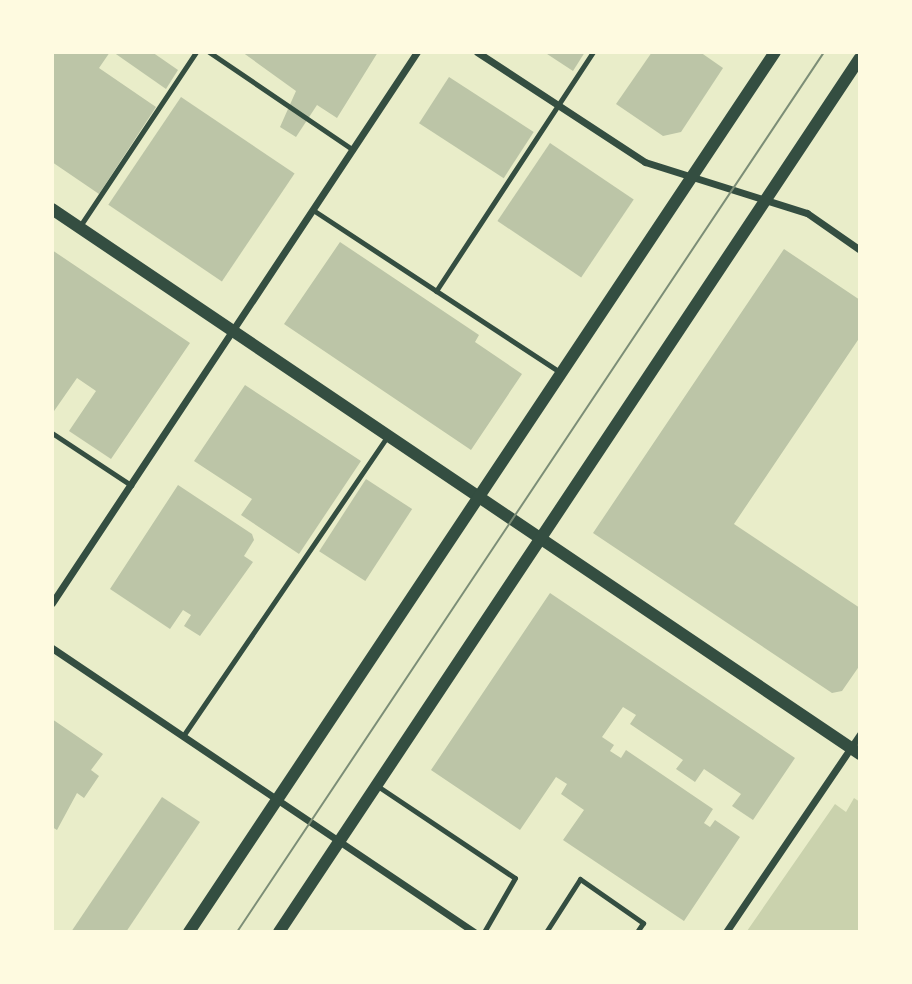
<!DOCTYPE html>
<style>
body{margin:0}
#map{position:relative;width:912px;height:984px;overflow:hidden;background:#e9edc9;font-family:"Noto Sans",sans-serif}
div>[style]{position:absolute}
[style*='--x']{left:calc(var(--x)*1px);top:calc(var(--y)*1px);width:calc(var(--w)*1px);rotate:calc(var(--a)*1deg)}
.green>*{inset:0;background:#cad2ad}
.building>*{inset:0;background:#bcc5a7;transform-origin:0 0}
.service>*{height:5px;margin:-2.5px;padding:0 2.5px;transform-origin:2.5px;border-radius:2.5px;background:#344e41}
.minor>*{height:7px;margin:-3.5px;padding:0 3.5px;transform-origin:3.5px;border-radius:3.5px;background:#344e41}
.tertiary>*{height:12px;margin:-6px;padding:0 6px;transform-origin:6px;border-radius:6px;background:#344e41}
.tram>*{height:2px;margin:-1px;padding:0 1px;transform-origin:1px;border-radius:1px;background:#7c8e77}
span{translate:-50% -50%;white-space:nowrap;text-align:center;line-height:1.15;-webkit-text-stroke:6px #fefae0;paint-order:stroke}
.frame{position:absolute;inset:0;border:54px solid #fefae0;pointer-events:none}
</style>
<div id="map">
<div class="green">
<div style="clip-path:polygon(854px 798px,860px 802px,859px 931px,747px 931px,835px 804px,846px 812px)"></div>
</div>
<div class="building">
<div style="clip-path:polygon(52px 52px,110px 52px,99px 68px,156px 107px,99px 194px,52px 162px)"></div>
<div style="clip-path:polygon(113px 52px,152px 52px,178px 70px,166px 89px)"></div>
<div style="clip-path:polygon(242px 52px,378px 52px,337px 118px,317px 105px,296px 137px,280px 127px,296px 91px)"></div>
<div style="clip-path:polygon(544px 52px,585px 52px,573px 71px)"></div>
<div style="clip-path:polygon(652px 52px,700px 52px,723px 68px,681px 132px,663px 136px,616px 104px)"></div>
<div style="left:449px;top:77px;width:101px;height:55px;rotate:33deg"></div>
<div style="left:181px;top:97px;width:137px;height:130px;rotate:34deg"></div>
<div style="left:550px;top:143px;width:101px;height:94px;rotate:34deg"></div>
<div style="clip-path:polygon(340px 242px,479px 335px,475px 342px,522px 374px,471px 450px,284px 324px)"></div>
<div style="clip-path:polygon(784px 249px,860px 300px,860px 337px,734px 524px,860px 608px,860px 665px,842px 691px,832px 693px,593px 533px)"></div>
<div style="clip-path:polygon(52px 250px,190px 343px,111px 459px,69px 431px,96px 391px,77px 378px,52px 414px)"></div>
<div style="clip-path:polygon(245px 385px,361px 461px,299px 554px,241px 515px,252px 499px,194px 461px)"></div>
<div style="left:366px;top:479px;width:55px;height:86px;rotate:33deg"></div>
<div style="clip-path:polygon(178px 485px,252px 534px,254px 540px,244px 556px,253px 562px,200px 636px,184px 626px,191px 615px,183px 610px,170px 629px,110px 589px)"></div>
<div style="clip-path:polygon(550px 593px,795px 758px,753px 820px,732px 806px,741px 794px,704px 769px,695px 782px,676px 769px,683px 760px,630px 724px,636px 715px,623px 707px,602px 737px,614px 745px,610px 751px,621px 758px,626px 750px,713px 809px,704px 823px,710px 827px,715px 820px,740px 837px,684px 921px,563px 840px,584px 810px,561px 794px,567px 784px,556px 777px,520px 830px,431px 770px)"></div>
<div style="clip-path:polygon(52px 719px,103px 754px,91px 770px,99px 776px,84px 798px,77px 793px,57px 830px,52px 827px)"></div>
<div style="clip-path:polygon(162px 797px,200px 822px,126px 932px,71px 932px)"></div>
</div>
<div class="service">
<div style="--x:209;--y:52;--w:174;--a:34.2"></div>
<div style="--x:313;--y:210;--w:295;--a:33.3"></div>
<div style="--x:80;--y:226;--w:209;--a:-56.3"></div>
<div style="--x:436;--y:291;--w:286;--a:-56.7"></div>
<div style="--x:52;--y:433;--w:95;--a:33.4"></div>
<div style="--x:183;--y:736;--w:362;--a:-55.7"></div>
<div style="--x:376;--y:785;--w:167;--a:33.8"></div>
<div style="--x:515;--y:878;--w:62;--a:119.9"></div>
<div style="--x:546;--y:932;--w:63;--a:-57.3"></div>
<div style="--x:580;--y:879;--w:77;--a:34.9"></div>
<div style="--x:643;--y:923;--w:11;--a:124"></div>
</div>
<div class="minor">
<div style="--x:477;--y:52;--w:201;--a:33.2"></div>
<div style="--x:645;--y:162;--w:170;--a:17.5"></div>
<div style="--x:807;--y:213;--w:65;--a:34.9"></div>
<div style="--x:52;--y:603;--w:661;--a:-56.48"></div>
<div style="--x:52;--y:648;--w:509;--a:33.94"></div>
<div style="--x:726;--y:932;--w:239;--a:-55.9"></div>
</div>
<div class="tertiary">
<div style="--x:52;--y:209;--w:975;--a:34"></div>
<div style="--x:189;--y:932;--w:1057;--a:-56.34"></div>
<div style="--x:279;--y:932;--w:1049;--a:-56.39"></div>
</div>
<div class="tram">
<div style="--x:237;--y:932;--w:1058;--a:-56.29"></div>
</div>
<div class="frame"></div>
</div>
